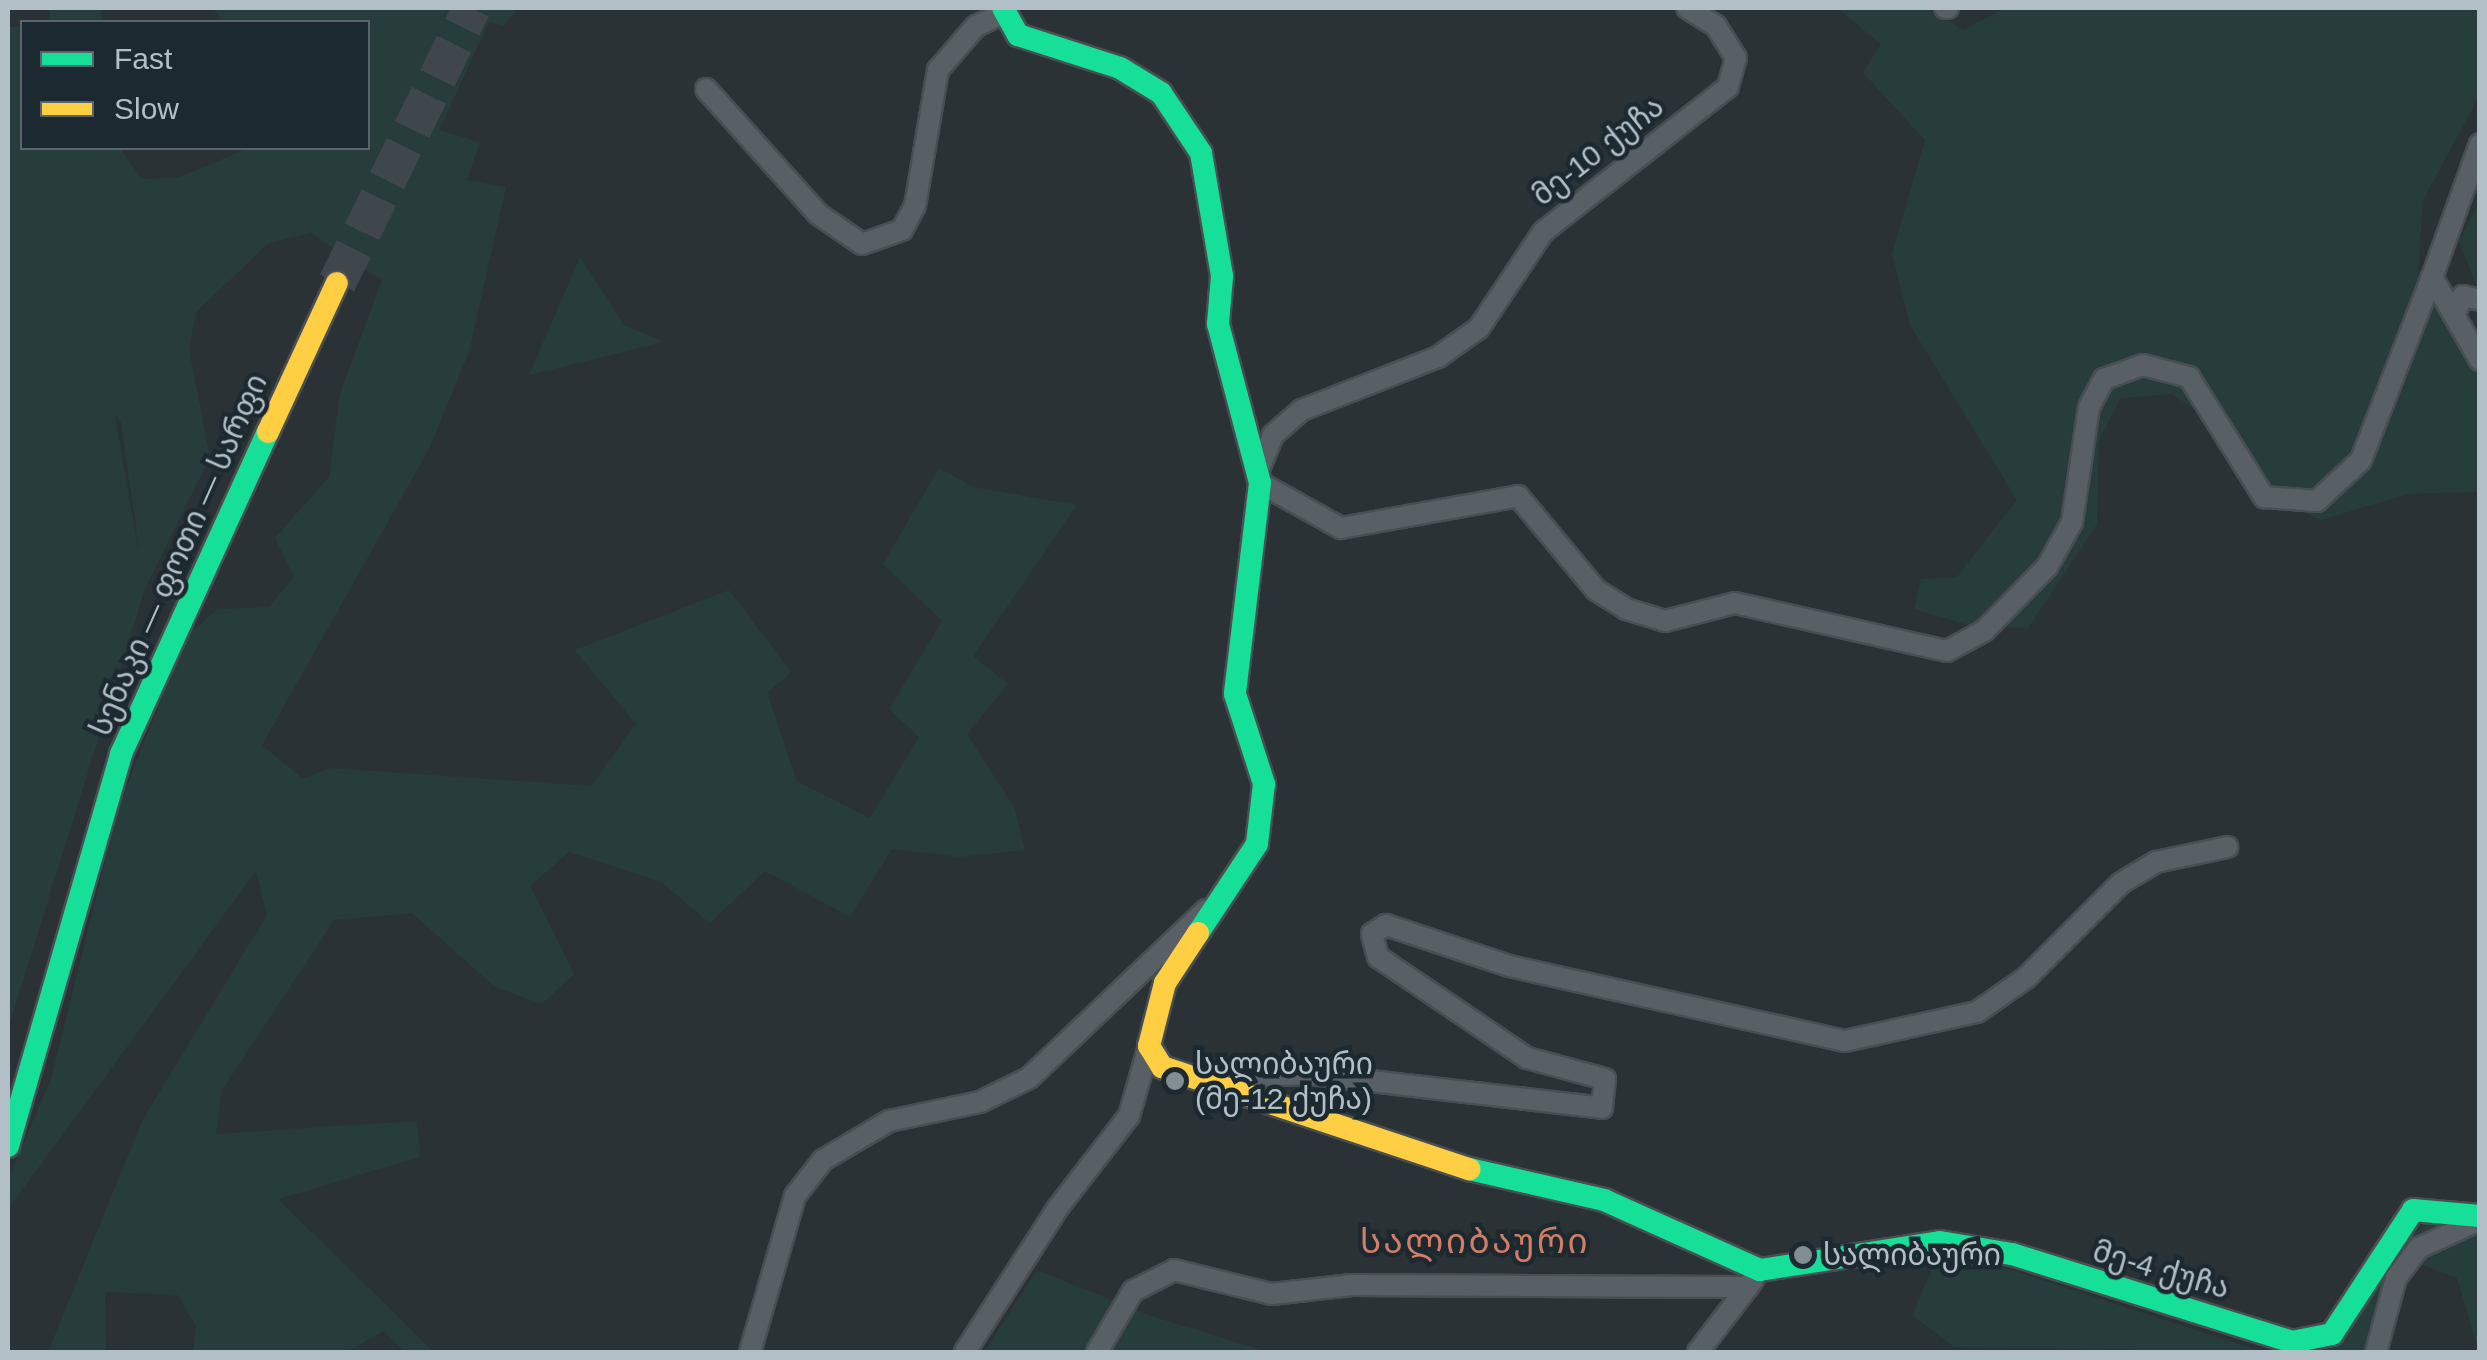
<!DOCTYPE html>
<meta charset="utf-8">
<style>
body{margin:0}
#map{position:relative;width:2487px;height:1360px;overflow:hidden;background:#2a3236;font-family:Arial,"Noto Sans Georgian",sans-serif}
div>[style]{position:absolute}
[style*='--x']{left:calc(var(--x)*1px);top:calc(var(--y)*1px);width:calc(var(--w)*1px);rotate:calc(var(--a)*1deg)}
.green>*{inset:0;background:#273d3b;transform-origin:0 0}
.highway-tunnel>*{height:38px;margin-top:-19px;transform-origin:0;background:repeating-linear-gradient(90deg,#3f474c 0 38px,transparent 0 57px)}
.roads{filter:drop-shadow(2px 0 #484e51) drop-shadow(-2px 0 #484e51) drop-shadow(0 2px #484e51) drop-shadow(0 -2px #484e51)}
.street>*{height:20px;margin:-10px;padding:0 10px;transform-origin:10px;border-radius:10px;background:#596065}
.fast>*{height:22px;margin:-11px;padding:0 11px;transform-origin:11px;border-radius:11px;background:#16e098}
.slow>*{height:22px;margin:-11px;padding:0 11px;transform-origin:11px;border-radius:11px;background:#ffcf43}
.dots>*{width:28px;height:28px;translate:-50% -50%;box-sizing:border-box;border:5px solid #1d2931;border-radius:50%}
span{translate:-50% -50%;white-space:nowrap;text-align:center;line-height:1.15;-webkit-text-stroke:9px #1d2931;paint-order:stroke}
.street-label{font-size:30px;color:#b3bfc7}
.poi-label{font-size:30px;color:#b3bfc7}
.left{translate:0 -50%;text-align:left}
.quarter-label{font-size:35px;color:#d17e65;letter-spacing:2.5px}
.frame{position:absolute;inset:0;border:10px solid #b3bfc7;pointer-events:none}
.legend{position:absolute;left:20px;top:20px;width:350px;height:130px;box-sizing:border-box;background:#1d2931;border:2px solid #59656d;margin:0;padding:12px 18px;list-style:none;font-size:30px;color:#b3bfc7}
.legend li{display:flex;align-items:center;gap:20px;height:50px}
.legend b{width:50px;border:2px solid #59656d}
</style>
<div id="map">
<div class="green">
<div style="left:50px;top:8px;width:51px;height:14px"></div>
<div style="clip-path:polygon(evenodd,212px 8px,518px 8px,504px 26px,489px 22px,439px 130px,480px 142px,467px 180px,506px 187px,469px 352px,429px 449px,262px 745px,303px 779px,330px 768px,591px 786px,636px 724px,575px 650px,729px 590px,791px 672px,767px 693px,797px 781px,870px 818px,919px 737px,889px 709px,942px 621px,883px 564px,939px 468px,973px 487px,1077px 505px,973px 656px,1008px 684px,967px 734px,1014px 807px,1025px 850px,959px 857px,892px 849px,850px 917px,765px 871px,710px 923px,661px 882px,569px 852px,530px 886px,574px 974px,542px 1004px,495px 987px,412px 913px,334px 920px,222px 1090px,216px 1134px,417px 1121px,420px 1157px,278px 1199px,434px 1352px,405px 1352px,384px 1331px,346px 1352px,193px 1352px,196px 1326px,178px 1295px,105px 1292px,106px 1352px,48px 1352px,143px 1119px,267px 915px,256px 871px,8px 1209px,8px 1179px,51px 1079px,119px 805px,187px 636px,218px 609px,269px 607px,294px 577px,275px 538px,329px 477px,340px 394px,382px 280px,311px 233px,269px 243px,196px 312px,189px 350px,210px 457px,145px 589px,8px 1029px,8px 27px,22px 27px,22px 148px,120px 148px,141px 179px,180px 177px,249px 148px,368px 148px,368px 22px,224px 22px,212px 8px,115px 416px,121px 422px,139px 548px,138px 547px,115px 416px)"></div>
<div style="clip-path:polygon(1837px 8px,1928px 8px,1963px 30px,2005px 8px,2479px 8px,2479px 97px,2423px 200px,2418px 276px,2479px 350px,2479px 492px,2408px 494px,2321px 520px,2258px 490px,2223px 429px,2172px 394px,2121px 398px,2099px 440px,2097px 524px,2028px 628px,1971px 626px,1914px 609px,1921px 579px,1957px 577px,2017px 500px,1910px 325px,1892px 254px,1925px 140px,1863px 73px,1881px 44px)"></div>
<div style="clip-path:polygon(2479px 201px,2479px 292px,2459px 241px)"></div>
<div style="clip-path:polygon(580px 257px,624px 325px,664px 342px,529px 375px)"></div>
<div style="clip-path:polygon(2432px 1214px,2479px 1223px,2479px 1352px,2457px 1278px,2407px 1259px,2374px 1352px,2308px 1352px)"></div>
<div style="clip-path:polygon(1938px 1255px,2006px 1268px,2263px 1352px,1954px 1347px,1912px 1315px)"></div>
<div style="clip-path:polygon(1037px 1270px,1148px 1315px,1268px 1352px,984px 1352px)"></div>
</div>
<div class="highway-tunnel">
<div style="--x:337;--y:283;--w:306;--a:-63.9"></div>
</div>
<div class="roads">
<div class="street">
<div style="--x:1945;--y:8;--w:3;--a:0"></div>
<div style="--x:706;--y:89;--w:168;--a:48.1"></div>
<div style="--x:818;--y:214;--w:53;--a:34.3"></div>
<div style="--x:862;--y:244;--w:42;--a:-19.3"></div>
<div style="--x:902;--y:230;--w:27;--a:-62"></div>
<div style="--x:915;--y:206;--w:138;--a:-80.4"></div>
<div style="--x:938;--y:70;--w:58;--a:-49.2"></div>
<div style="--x:976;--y:26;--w:31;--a:-25"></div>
<div style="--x:2480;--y:144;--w:141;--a:109.8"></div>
<div style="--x:2432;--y:277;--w:96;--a:60"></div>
<div style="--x:2454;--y:315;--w:21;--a:-65"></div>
<div style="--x:2463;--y:296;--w:17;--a:13"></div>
<div style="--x:1257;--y:474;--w:42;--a:-67.7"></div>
<div style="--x:1273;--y:435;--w:38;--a:-41"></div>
<div style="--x:1302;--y:410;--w:146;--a:-21.3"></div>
<div style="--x:1438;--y:357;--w:50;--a:-35.3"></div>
<div style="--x:1479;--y:328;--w:115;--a:-56.3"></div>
<div style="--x:1543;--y:232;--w:235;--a:-38.1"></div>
<div style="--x:1728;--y:87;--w:30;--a:-75"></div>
<div style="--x:1736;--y:58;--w:38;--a:-122"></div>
<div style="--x:1716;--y:26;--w:34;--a:-148"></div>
<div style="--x:1260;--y:483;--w:93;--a:29.1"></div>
<div style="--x:1341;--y:528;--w:180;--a:-10.2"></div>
<div style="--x:1518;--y:496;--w:122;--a:50.3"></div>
<div style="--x:1596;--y:590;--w:36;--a:32"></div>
<div style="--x:1626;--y:609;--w:41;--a:17.1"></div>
<div style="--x:1665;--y:621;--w:72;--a:-14.4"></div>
<div style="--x:1735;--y:603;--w:217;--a:12.8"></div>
<div style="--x:1947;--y:651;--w:42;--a:-28.4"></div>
<div style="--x:1984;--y:631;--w:90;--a:-45.5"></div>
<div style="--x:2047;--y:567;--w:51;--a:-60.9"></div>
<div style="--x:2072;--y:522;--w:116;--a:-81.6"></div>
<div style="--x:2089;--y:407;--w:32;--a:-62"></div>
<div style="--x:2104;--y:379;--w:41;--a:-19.7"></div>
<div style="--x:2143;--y:365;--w:48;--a:14.6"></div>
<div style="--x:2189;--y:377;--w:142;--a:58"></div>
<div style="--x:2264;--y:497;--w:53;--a:4.3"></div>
<div style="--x:2317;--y:501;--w:60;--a:-43"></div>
<div style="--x:2361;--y:460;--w:196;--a:-68.8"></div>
<div style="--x:1227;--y:1077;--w:83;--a:-2.1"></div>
<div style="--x:1310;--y:1074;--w:294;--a:6.6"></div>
<div style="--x:1602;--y:1108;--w:29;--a:-84"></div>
<div style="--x:1605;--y:1079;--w:81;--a:-164.9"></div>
<div style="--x:1527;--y:1058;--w:180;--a:-145.9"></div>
<div style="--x:1378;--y:957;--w:24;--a:-105"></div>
<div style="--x:1372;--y:934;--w:17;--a:-33"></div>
<div style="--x:1386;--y:925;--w:130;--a:18.4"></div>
<div style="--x:1509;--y:966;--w:344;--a:12.6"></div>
<div style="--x:1845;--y:1041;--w:135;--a:-12.4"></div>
<div style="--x:1977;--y:1012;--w:60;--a:-34.8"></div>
<div style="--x:2026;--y:978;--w:134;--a:-45"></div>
<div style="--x:2121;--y:883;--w:41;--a:-31"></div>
<div style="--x:2156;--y:862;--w:73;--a:-11.9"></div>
<div style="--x:750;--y:1352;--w:162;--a:-73.9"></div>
<div style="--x:795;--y:1196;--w:46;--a:-52.1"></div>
<div style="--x:823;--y:1160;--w:77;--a:-30.6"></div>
<div style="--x:889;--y:1121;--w:93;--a:-11.8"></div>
<div style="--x:980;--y:1102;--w:55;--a:-26.1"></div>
<div style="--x:1029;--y:1078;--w:244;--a:-43.5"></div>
<div style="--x:965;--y:1352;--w:170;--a:-57.2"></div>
<div style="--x:1057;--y:1209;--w:118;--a:-52.3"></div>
<div style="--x:1129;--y:1116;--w:73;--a:-74.1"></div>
<div style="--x:1097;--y:1352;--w:71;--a:-59.5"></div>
<div style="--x:1133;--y:1291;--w:46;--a:-27.1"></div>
<div style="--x:1174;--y:1270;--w:101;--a:13.8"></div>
<div style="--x:1272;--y:1294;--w:80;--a:-6.5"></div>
<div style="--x:1351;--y:1285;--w:397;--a:0.3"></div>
<div style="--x:1698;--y:1352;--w:91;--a:-52.6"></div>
<div style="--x:2376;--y:1352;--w:77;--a:-74.9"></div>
<div style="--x:2396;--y:1278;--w:38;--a:-53"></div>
<div style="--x:2419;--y:1248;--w:67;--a:-24.7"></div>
</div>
<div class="fast">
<div style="--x:1003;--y:8;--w:31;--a:61"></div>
<div style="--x:1018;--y:35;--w:107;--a:17.9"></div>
<div style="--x:1120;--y:68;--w:48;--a:31.4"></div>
<div style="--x:1161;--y:93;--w:72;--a:56.3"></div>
<div style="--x:1201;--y:153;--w:125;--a:80.3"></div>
<div style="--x:1222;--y:276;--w:48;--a:94.8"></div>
<div style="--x:1218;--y:324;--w:164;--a:75.2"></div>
<div style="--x:1260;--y:483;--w:212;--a:96.8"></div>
<div style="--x:1235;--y:694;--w:95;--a:72.1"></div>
<div style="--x:1264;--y:784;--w:60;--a:96.7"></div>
<div style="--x:1257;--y:844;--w:107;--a:123.5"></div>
<div style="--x:8;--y:1146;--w:408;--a:-73.9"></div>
<div style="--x:121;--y:754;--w:354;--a:-65.5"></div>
<div style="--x:1469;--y:1169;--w:139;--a:12.9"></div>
<div style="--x:1604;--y:1200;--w:171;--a:24.2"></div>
<div style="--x:1760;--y:1270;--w:182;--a:-8.8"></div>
<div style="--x:1940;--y:1242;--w:73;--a:9.5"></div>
<div style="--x:2012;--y:1254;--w:294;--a:17.4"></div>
<div style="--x:2292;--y:1342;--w:41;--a:-11.3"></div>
<div style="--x:2332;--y:1334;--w:148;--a:-56.8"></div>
<div style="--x:2413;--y:1210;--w:67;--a:5.1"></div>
</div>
<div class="slow">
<div style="--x:268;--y:432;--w:164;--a:-65.2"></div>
<div style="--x:1198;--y:933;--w:60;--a:123.4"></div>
<div style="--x:1165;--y:983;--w:65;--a:104.3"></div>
<div style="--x:1149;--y:1046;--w:25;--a:58"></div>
<div style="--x:1162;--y:1067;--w:324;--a:18.4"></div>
</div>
</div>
<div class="dots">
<div style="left:1175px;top:1081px;background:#838e94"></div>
<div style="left:1803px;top:1255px;background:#838e94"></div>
</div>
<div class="street-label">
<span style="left:1598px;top:151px;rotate:-38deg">მე-10 ქუჩა</span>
<span style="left:179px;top:555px;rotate:-66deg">სენაკი — ფოთი — სარფი</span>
<span style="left:2161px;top:1270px;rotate:16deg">მე-4 ქუჩა</span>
</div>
<div class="poi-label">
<span class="left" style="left:1195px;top:1081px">სალიბაური<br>(მე-12 ქუჩა)</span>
<span class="left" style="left:1823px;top:1255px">სალიბაური</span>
</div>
<div class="quarter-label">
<span style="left:1475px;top:1241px">სალიბაური</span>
</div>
<div class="frame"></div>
<ul class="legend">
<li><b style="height:12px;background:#16e098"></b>Fast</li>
<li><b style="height:12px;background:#ffcf43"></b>Slow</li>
</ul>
</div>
